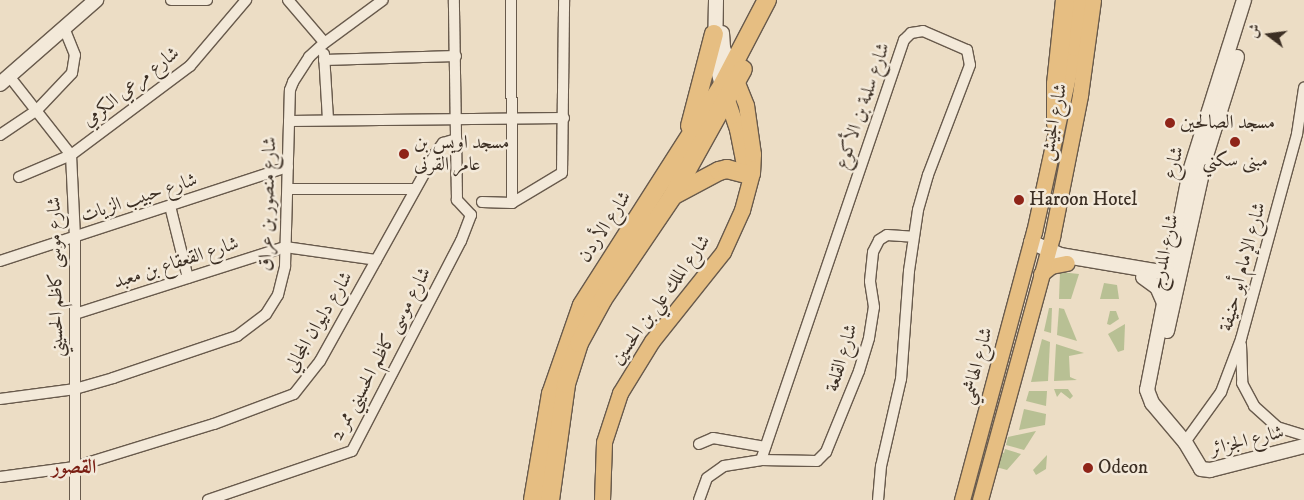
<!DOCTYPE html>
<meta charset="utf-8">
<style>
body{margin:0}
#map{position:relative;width:1304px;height:500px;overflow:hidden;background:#ecddc5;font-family:"IM FELL DW Pica",Amiri,serif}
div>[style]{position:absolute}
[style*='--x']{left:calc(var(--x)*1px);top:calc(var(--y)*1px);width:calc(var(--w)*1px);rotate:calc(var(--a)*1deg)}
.green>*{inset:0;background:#b8c094}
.roads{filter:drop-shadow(1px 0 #685a4c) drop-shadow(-1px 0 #685a4c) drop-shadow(0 1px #685a4c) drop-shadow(0 -1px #685a4c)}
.street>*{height:10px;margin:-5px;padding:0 5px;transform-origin:5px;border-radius:5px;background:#f3e9d9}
.secondary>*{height:14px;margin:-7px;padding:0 7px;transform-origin:7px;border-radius:7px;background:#f3e9d9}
.primary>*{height:15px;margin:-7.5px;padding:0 7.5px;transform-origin:7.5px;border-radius:7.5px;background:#e6be82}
.highway>*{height:18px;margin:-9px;padding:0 9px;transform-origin:9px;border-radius:9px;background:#e6be82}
.dots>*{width:14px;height:14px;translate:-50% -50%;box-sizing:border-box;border:2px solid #f3e9d9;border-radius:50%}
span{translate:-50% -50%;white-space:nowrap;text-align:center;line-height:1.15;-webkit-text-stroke:5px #f3e9d9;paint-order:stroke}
.street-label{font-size:19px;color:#3c2f24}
.poi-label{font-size:19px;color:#3c2f24}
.left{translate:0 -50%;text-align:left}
.neighbourhood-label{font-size:20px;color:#7a1f14;font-weight:700}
.north{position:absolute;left:1244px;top:10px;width:50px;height:50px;-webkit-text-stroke:4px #f3e9d9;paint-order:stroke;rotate:285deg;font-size:14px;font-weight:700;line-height:20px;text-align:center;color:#3c2f24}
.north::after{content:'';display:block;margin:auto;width:18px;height:22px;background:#3c2f24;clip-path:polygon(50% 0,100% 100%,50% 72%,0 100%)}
</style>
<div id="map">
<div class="green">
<div style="clip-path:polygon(1060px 272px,1079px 274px,1071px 299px,1059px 299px)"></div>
<div style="clip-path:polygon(1104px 283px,1117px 285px,1119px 299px,1100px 299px)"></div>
<div style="clip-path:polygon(1049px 308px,1052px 308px,1051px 333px,1044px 331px)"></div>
<div style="clip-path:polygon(1059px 308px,1064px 309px,1077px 341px,1057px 335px)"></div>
<div style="clip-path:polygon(1110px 311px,1116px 311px,1119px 319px,1110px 325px,1107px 324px)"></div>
<div style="clip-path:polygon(1125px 324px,1124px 350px,1118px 352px,1108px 334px)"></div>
<div style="clip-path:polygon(1042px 339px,1050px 342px,1048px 381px,1031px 382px)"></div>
<div style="clip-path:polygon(1056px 344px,1084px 353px,1069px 356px,1070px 377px,1077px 380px,1054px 381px)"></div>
<div style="clip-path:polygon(1054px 389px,1068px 389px,1073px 396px,1070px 399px,1061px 392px,1057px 397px)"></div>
<div style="clip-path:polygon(1029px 391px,1047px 391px,1046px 406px,1026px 401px)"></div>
<div style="clip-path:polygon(1024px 409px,1046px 414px,1045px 425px,1019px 430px)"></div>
<div style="clip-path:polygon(1036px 431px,1024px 450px,1006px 445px,1008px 437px)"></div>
<div style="clip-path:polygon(1005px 449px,1021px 454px,1007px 470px,996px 467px,999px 452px,1004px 453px)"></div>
<div style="clip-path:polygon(1047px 455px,1046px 469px,1036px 475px,1033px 470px)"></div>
</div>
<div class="roads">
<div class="street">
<div style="--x:171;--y:0;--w:36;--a:0"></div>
<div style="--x:288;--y:0;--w:55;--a:49.4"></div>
<div style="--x:511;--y:0;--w:203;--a:89.7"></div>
<div style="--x:324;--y:54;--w:66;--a:86.5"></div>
<div style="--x:324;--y:60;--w:132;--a:-1.7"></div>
<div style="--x:9;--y:76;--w:100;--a:51.9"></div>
<div style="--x:71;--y:155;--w:83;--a:87.2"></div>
<div style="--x:75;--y:238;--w:262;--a:90"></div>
<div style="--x:289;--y:121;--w:275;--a:-0.6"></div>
<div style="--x:0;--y:135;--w:45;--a:-34"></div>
<div style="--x:37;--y:110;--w:51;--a:-46.6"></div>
<div style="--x:72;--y:73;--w:18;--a:-81"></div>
<div style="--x:75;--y:55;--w:29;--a:-112"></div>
<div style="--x:19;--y:177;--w:56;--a:-22.9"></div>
<div style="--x:71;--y:155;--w:149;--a:-36.8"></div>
<div style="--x:190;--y:66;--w:87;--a:-49.7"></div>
<div style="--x:289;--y:189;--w:126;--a:0"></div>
<div style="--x:482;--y:202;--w:30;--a:2"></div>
<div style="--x:512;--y:203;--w:58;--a:-31"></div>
<div style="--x:562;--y:173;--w:173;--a:-89.3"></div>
<div style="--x:170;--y:206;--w:74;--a:76"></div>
<div style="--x:0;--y:261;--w:303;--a:-18.1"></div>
<div style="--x:75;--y:314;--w:220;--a:-17.7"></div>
<div style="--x:285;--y:247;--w:92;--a:8.1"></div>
<div style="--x:1241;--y:345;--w:38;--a:88"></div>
<div style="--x:1242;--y:383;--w:26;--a:62"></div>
<div style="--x:1254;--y:406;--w:31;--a:42"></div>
<div style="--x:1277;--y:427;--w:28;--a:17"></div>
<div style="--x:0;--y:399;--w:76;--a:-7.6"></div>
<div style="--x:75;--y:389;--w:40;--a:-16"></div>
<div style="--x:113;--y:378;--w:131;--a:-18.7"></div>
<div style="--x:237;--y:336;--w:36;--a:-37"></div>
<div style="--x:266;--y:314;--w:22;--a:-58"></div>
<div style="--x:278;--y:295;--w:30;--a:-76"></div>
<div style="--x:285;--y:266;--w:176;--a:-88.4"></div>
<div style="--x:290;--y:90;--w:9;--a:-69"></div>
<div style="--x:293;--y:82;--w:30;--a:-57"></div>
<div style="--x:309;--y:57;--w:19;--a:-43"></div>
<div style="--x:323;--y:44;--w:74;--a:-36.3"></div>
<div style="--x:1185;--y:442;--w:62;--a:-54.2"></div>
<div style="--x:1221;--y:392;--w:57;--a:-69.3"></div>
<div style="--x:1241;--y:339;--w:213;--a:-74.7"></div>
<div style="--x:1297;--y:134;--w:47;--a:-81.3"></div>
<div style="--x:699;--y:444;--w:15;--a:-23"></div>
<div style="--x:713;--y:438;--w:53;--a:9.8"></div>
<div style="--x:761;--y:460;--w:444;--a:-71.2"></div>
<div style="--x:904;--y:40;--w:10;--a:-45"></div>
<div style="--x:911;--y:33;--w:12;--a:-9"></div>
<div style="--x:923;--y:31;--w:48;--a:23.4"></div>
<div style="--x:967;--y:50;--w:15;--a:79"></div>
<div style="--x:970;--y:65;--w:118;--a:110.9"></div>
<div style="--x:928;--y:175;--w:36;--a:106"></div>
<div style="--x:918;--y:210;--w:62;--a:98.4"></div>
<div style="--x:909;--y:271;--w:108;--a:94.2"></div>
<div style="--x:901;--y:379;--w:89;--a:102.9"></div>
<div style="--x:881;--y:466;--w:34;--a:95"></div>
<div style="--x:0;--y:477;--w:75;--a:-7.7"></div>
<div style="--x:74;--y:467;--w:146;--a:-17.1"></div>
<div style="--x:214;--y:424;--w:85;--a:-20.6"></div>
<div style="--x:294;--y:394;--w:42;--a:-51.8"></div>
<div style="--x:320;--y:361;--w:237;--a:-60.9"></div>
<div style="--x:435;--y:154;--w:14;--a:-54"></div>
<div style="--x:443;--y:143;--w:14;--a:-17"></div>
<div style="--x:208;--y:500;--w:152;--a:-18.8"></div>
<div style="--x:352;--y:451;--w:237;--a:-62.6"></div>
<div style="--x:461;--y:241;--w:28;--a:-69"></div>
<div style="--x:471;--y:215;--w:21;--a:-133"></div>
<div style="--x:457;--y:200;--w:200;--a:-90.9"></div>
<div style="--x:699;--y:500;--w:23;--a:-70"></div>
<div style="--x:707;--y:478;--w:21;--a:-35"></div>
<div style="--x:724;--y:466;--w:37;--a:-9"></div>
<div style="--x:761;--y:460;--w:56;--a:1"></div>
<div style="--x:817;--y:461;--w:13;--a:-45"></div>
<div style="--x:826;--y:452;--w:87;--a:-67.8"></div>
<div style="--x:859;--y:371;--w:34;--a:-73"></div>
<div style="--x:869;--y:338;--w:31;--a:-81"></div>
<div style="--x:874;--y:307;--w:26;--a:-99"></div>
<div style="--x:870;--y:281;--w:29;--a:-84"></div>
<div style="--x:873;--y:252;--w:13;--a:-63"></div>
<div style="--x:879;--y:240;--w:9;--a:-32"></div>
<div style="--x:887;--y:235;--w:26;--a:4"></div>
</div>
<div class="secondary">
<div style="--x:716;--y:0;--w:58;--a:91"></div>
<div style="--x:715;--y:58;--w:29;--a:76"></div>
<div style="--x:1244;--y:0;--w:179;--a:107.5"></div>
<div style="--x:1190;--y:171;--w:223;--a:101.1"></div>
<div style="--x:1147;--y:390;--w:14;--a:69"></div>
<div style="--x:1152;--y:403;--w:51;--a:49.8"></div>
<div style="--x:1185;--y:442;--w:31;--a:59"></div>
<div style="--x:1201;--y:469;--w:9;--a:6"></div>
<div style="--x:1210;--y:470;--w:97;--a:-14.3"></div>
<div style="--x:722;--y:33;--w:15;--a:86"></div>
<div style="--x:723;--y:48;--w:22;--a:68"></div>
<div style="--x:0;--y:84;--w:128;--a:-41.2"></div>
<div style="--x:1031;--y:242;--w:32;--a:24"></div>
<div style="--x:1060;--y:255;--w:120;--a:9.6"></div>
<div style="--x:1143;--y:277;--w:17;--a:36"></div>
<div style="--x:1157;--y:287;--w:17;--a:66"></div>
<div style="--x:1167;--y:331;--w:176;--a:-77.5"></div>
<div style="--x:1205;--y:159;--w:107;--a:-72.6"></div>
</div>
<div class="primary">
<div style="--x:724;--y:91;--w:40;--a:71.1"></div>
<div style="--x:737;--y:129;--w:47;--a:78.9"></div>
<div style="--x:1041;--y:274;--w:13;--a:-39"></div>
<div style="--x:1051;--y:266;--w:16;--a:-11"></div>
<div style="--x:602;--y:500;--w:58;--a:-88"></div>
<div style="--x:604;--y:442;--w:52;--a:-71.9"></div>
<div style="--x:620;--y:393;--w:61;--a:-58.4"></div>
<div style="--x:652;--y:341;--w:114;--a:-51.4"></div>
<div style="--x:723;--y:252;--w:46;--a:-65.7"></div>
<div style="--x:742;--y:210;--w:38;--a:-75"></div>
<div style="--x:752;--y:173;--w:19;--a:-87"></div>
<div style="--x:753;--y:154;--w:49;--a:-98.1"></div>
<div style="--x:746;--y:105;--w:35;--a:-112"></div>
<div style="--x:962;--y:500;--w:278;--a:-75"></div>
<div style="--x:1034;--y:232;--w:188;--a:-77.7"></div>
<div style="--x:1074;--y:48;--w:48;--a:-82.9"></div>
<div style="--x:980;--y:500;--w:273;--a:-74.7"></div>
<div style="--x:1052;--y:237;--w:145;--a:-78.8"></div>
<div style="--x:1080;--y:95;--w:96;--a:-82.2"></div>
</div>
<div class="highway">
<div style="--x:1056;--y:124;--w:40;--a:-90"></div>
<div style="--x:1056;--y:84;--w:84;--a:-83.9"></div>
<div style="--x:690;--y:126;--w:95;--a:-75.4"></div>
<div style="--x:674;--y:195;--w:51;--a:-28.1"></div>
<div style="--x:719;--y:171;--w:8;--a:-14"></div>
<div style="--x:727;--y:169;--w:20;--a:15"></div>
<div style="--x:533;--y:500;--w:108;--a:-80.4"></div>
<div style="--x:551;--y:394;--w:94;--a:-70.8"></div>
<div style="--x:582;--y:305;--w:260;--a:-57.4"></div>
<div style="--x:722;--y:86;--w:97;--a:-62.4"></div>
<div style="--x:550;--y:500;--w:117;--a:-82.1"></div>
<div style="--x:566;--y:384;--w:43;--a:-72.4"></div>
<div style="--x:579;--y:343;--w:50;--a:-61.4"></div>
<div style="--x:603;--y:299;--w:123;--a:-55.9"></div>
<div style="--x:672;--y:197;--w:146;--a:-61"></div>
</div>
</div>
<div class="dots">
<div style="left:1170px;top:123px;background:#8f2418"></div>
<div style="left:1235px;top:142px;background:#8f2418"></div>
<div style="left:404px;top:154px;background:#8f2418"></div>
<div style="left:1019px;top:200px;background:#8f2418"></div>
<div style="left:1088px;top:468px;background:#8f2418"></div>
</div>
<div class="street-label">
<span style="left:131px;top:87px;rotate:-38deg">شارع مرعي الكرمي</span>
<span style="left:863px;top:106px;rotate:-71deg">شارع سلمة بن الأكوع</span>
<span style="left:1054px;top:122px;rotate:-79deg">شارع الجيش</span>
<span style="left:1174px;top:163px;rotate:-75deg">شارع</span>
<span style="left:139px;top:198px;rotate:-18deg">شارع حبيب الزيات</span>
<span style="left:268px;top:204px;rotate:-88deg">شارع منصور بن عراق</span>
<span style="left:605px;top:227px;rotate:-57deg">شارع الأردن</span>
<span style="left:1165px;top:252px;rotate:-78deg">شارع المدرج</span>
<span style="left:176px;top:263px;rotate:-18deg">شارع القعقاع بن معبد</span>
<span style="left:1243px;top:267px;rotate:-75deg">شارع الإمام أبو حنيفة</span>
<span style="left:56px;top:277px;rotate:-91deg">شارع موسى كاظم الحسيني</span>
<span style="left:661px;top:300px;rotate:-54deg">شارع الملك علي بن الحسين</span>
<span style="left:319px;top:322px;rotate:-59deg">شارع دليوان المجالي</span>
<span style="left:381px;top:354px;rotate:-62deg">شارع موسى كاظم الحسيني ممر 2</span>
<span style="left:842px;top:358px;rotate:-73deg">شارع القلعة</span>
<span style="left:977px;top:366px;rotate:-75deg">شارع الهاشمي</span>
<span style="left:1247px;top:441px;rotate:-14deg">شارع الجزائر</span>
</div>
<div class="poi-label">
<span class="left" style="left:1180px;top:123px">مسجد الصالحين</span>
<span class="left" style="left:414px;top:154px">مسجد اويس بن<br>عامر القرنى</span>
<span style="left:1235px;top:161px">مبنى سكني</span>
<span class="left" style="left:1029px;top:200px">Haroon Hotel</span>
<span class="left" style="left:1098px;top:468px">Odeon</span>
</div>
<div class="neighbourhood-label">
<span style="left:74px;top:467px">القصور</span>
</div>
<div class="north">ش</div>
</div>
